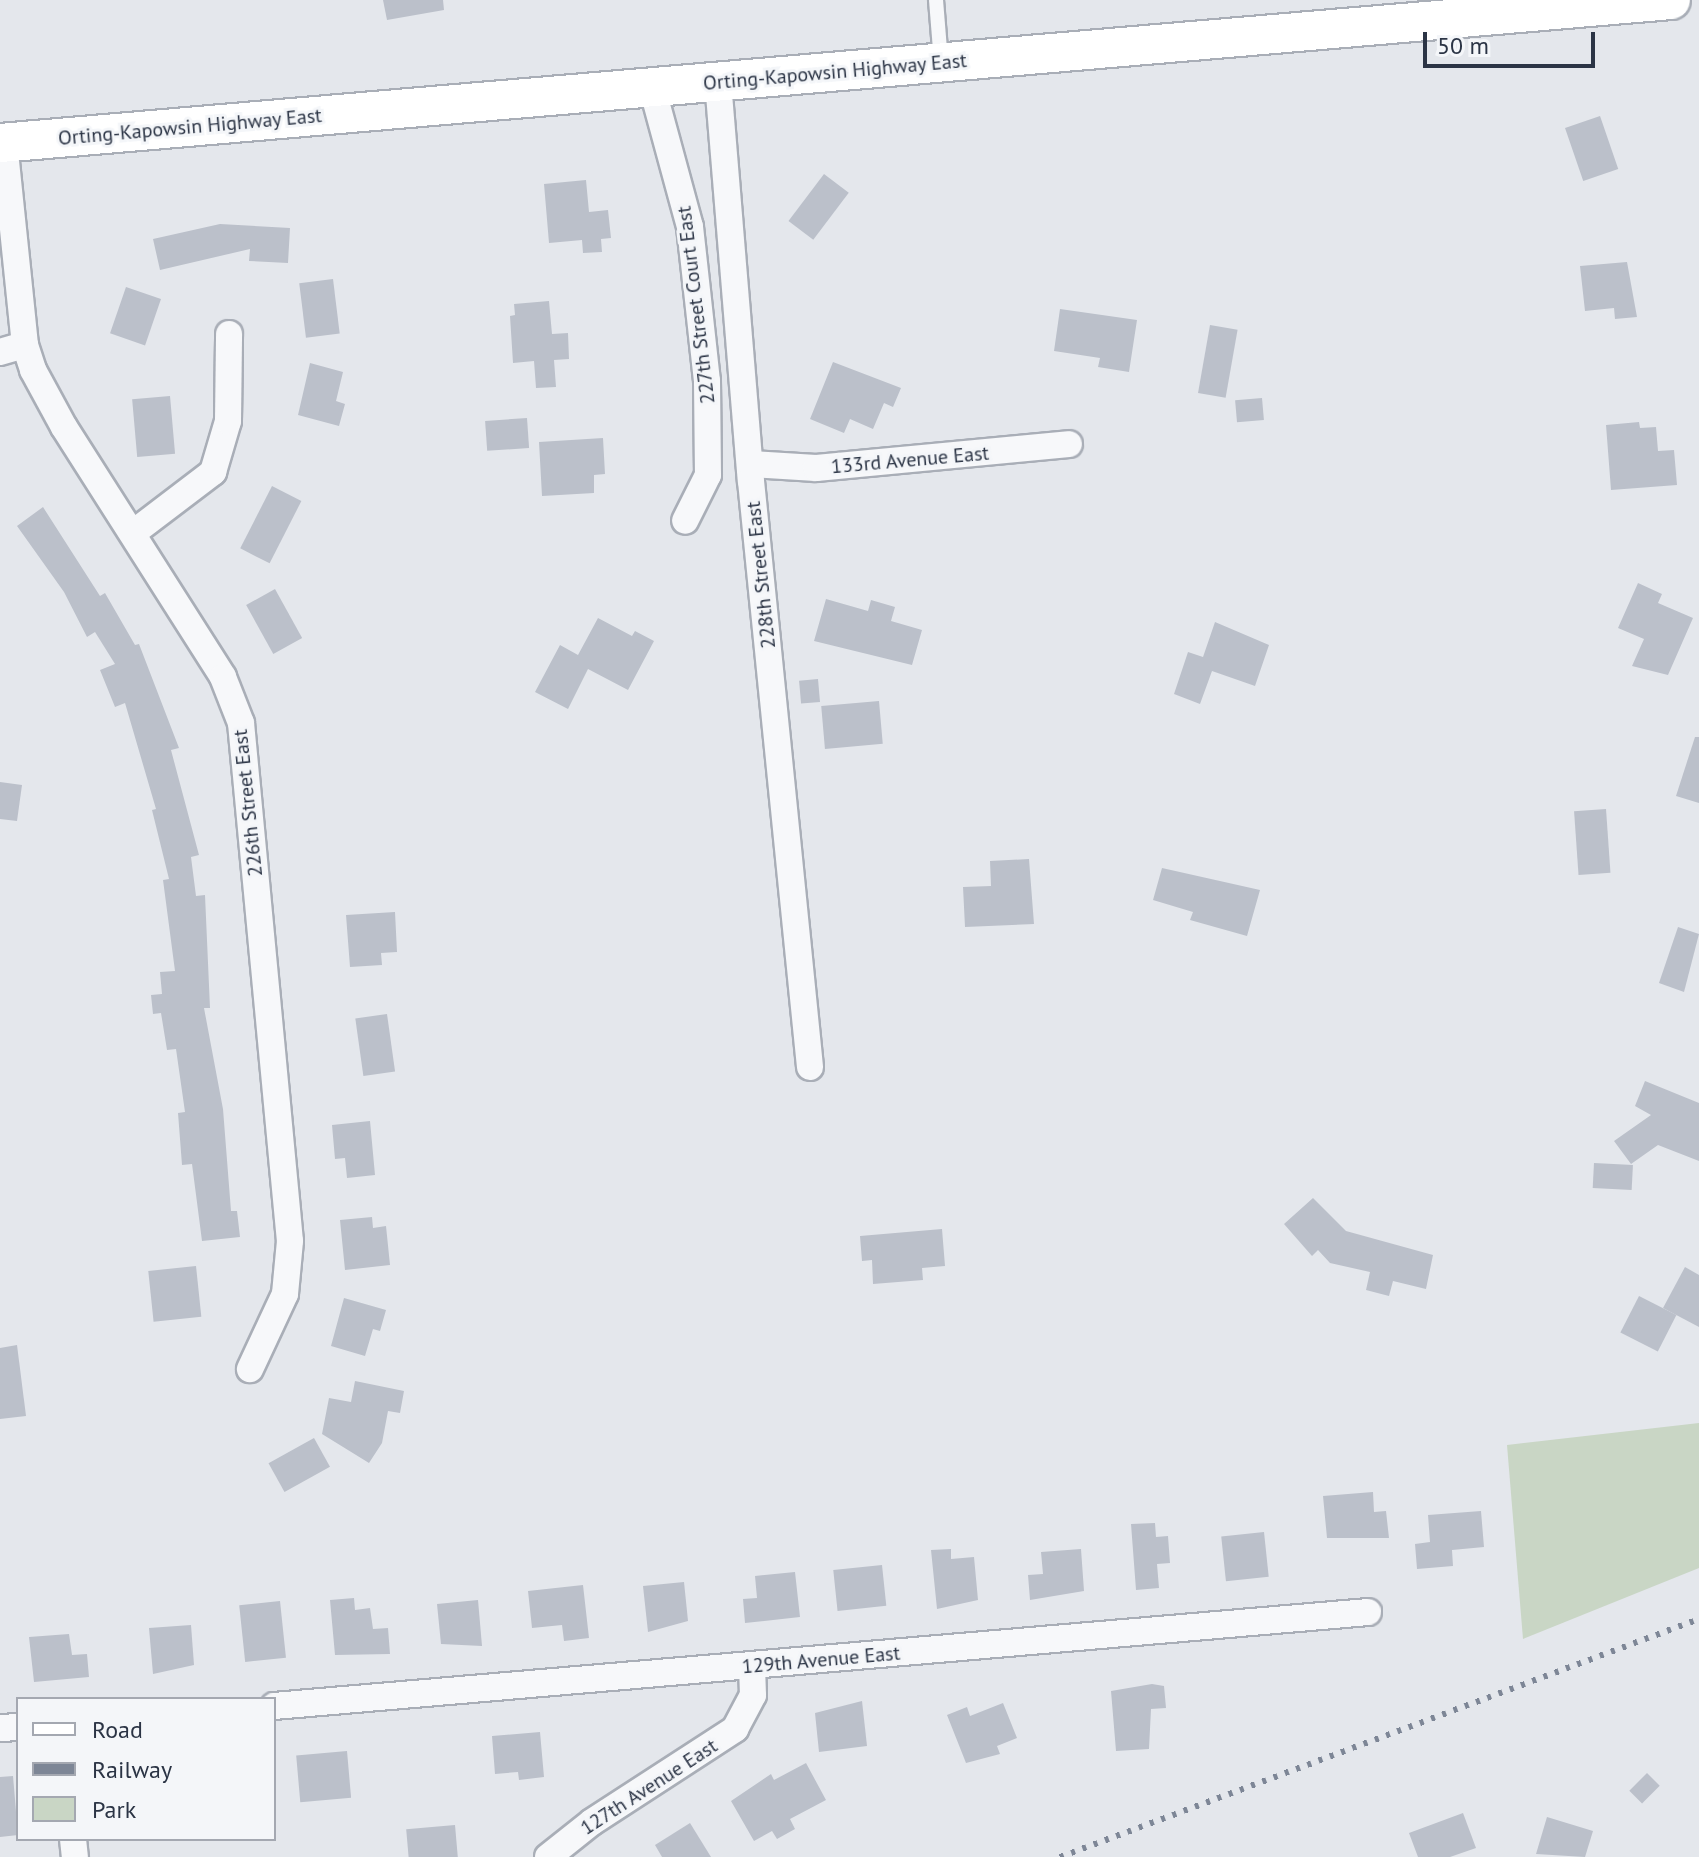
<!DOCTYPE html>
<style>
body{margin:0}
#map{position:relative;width:1699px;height:1857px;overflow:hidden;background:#e4e7ec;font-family:"PT Sans",sans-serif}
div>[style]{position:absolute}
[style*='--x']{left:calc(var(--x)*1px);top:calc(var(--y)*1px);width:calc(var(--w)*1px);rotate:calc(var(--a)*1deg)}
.green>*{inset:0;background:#c9d6c5}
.building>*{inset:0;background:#bbc0ca;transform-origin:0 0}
.roads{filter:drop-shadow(2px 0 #a9aeb7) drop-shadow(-2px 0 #a9aeb7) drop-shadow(0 2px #a9aeb7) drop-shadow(0 -2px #a9aeb7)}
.lane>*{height:14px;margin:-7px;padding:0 7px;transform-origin:7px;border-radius:7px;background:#f7f8fa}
.street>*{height:26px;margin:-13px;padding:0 13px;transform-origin:13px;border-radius:13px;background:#f7f8fa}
.secondary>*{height:38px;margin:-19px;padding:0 19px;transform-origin:19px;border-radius:19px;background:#fff}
.rail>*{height:6px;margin-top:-3px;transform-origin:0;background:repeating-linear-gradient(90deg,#7d8696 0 4px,transparent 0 12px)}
span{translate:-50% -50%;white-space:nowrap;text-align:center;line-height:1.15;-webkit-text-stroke:6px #f4f6f9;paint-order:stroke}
.street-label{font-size:20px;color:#2b3445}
.legend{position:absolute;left:16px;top:1697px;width:260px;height:144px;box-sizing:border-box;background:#f4f6f9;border:2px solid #a4a8b1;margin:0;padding:10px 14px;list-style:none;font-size:24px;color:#2b3445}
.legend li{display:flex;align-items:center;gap:16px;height:40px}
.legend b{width:40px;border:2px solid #a4a8b1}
.scale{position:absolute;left:1423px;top:32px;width:172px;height:36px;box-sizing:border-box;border:4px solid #2b3445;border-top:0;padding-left:10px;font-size:24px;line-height:28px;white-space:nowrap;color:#2b3445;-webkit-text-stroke:6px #f4f6f9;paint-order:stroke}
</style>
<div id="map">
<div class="green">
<div style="clip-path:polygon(1699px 1423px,1699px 1568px,1523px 1639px,1507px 1445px)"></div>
</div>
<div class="building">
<div style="clip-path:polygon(383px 0,443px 0,444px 10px,387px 20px)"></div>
<div style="left:1600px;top:116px;width:56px;height:37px;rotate:71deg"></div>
<div style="left:824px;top:174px;width:31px;height:59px;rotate:37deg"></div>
<div style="clip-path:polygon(586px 180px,589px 212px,608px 210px,611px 238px,601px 239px,602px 252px,583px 253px,582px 240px,549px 243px,544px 184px)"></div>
<div style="clip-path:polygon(220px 224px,290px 228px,288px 263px,249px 261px,250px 249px,160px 270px,153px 239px)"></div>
<div style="clip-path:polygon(1627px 262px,1637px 317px,1615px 319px,1614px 308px,1585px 311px,1580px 266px)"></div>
<div style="left:333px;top:279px;width:55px;height:34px;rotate:83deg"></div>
<div style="left:126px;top:287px;width:37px;height:49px;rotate:19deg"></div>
<div style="clip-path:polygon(549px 301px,552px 334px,568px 333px,569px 359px,554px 360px,556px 387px,536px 388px,534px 361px,513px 363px,510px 316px,515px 315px,514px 304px)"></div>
<div style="clip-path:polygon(1060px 309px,1137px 320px,1129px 372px,1098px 367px,1100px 358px,1054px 351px)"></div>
<div style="left:1210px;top:325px;width:28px;height:69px;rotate:10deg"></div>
<div style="clip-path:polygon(833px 362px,901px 388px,893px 407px,884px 403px,873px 429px,850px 419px,844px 433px,810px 419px)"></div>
<div style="clip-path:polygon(310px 363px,343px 372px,336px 401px,345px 404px,339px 426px,298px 415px)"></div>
<div style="left:170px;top:396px;width:58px;height:38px;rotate:85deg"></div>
<div style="left:1262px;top:398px;width:22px;height:27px;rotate:85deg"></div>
<div style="left:527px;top:418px;width:30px;height:42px;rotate:86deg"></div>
<div style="clip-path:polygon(1639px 422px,1640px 428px,1656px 427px,1658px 451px,1674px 450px,1677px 485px,1611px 490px,1606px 425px)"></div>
<div style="clip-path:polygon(603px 438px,605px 474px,594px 475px,594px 493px,542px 496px,539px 442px)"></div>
<div style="left:272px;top:486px;width:33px;height:70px;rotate:27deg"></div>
<div style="clip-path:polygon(43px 507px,100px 596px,105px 593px,135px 645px,139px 644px,179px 748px,171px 750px,199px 855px,191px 857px,196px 896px,205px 895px,210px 1008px,204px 1008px,223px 1109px,231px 1211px,237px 1211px,240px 1237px,202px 1241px,192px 1164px,182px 1165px,178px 1113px,185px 1112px,176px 1049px,167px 1050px,161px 1013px,153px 1014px,151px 995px,162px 994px,160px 972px,175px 971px,163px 880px,169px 879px,152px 810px,156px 809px,125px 703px,115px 707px,100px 670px,115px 664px,95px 632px,87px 637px,64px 592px,17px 526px)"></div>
<div style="clip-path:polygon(1638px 583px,1662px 594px,1658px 603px,1693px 618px,1668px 675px,1632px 666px,1644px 639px,1618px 628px)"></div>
<div style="left:275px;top:589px;width:56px;height:33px;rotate:61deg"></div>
<div style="clip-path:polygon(826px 599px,868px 611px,871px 600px,895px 607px,891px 621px,922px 630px,912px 665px,814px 641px)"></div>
<div style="clip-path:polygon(598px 618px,632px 636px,635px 631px,654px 641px,628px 690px,588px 669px,568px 709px,535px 692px,560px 645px,578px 655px)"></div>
<div style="clip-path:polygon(1215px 622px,1269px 645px,1255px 686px,1212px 671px,1200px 704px,1174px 694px,1188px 652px,1203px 657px)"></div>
<div style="left:818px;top:679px;width:23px;height:19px;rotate:85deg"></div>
<div style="left:879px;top:701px;width:43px;height:58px;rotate:85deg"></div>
<div style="clip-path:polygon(1695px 737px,1699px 737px,1699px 803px,1676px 796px)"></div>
<div style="clip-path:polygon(0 782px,22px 785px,17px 821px,0 819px)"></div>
<div style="left:1606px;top:809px;width:64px;height:32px;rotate:86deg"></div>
<div style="clip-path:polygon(1029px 859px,1034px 924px,965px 927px,963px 887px,991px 886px,990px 861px)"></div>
<div style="clip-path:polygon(1162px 868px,1260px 890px,1247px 936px,1190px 920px,1193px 912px,1153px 900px)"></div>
<div style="clip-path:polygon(395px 912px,397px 952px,381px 953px,382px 965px,350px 967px,346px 915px)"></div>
<div style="clip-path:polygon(1678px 927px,1699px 934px,1684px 992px,1659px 983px)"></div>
<div style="left:387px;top:1014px;width:58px;height:32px;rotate:82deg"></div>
<div style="clip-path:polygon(1645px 1081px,1699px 1103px,1699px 1161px,1658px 1145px,1631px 1164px,1614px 1141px,1651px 1115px,1635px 1106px)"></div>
<div style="clip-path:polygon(370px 1121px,375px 1175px,347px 1178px,345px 1158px,335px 1159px,332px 1125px)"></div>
<div style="left:1594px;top:1163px;width:39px;height:25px;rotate:3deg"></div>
<div style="clip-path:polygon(1313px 1198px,1346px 1231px,1433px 1255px,1426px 1289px,1393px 1281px,1389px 1296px,1366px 1290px,1370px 1272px,1330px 1263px,1318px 1250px,1312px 1256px,1284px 1224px)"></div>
<div style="clip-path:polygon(372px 1217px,373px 1228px,386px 1226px,390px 1265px,345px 1270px,340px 1220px)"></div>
<div style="clip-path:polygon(942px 1229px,945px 1266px,922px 1268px,923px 1280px,873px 1284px,872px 1260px,862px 1261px,860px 1236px)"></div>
<div style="left:196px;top:1266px;width:51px;height:48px;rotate:84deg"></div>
<div style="clip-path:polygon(1685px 1267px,1699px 1275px,1699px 1327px,1663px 1308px)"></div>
<div style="left:1639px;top:1296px;width:42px;height:41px;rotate:27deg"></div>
<div style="clip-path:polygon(344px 1298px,386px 1310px,380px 1331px,373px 1329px,365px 1356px,331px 1346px)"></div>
<div style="clip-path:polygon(17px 1345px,26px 1416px,0 1419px,0 1348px)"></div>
<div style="clip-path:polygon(355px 1381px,404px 1391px,400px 1413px,388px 1411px,382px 1443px,369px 1463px,322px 1434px,329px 1398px,351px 1402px)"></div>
<div style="left:314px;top:1438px;width:33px;height:52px;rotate:61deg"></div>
<div style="clip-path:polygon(1373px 1492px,1374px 1512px,1386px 1511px,1389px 1538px,1327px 1538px,1323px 1496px)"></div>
<div style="clip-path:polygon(1481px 1511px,1484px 1547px,1452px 1550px,1453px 1566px,1417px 1569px,1415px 1544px,1430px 1542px,1428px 1515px)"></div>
<div style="clip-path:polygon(1155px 1523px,1156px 1537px,1168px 1536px,1170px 1563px,1157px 1564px,1159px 1588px,1136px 1590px,1131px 1524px)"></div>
<div style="left:1264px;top:1532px;width:45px;height:43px;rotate:84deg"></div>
<div style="clip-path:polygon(951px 1549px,951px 1559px,974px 1557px,978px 1600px,937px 1609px,931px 1550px)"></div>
<div style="clip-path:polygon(1081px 1549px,1084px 1591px,1030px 1600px,1028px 1575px,1043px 1574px,1041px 1552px)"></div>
<div style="left:882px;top:1565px;width:41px;height:49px;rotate:84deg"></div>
<div style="clip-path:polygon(795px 1572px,800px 1617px,745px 1623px,743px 1599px,757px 1598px,755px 1576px)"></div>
<div style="clip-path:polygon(684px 1582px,688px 1621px,648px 1632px,643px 1586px)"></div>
<div style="clip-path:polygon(583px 1585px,589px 1638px,564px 1641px,562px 1625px,532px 1628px,528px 1591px)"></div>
<div style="clip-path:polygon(354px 1598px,355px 1610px,370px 1608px,373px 1629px,388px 1628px,390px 1654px,335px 1655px,330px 1600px)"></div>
<div style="clip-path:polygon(478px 1600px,482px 1646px,441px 1644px,437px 1604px)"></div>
<div style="left:280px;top:1601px;width:57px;height:41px;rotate:84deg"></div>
<div style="clip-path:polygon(191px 1625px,194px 1665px,153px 1674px,149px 1628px)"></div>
<div style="clip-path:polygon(69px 1634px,72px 1655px,87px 1654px,89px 1677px,34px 1682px,29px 1637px)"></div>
<div style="clip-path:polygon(1152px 1684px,1164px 1686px,1166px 1708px,1151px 1709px,1149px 1749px,1116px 1751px,1111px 1691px)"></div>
<div style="clip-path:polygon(862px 1701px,867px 1746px,819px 1752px,815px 1713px)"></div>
<div style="clip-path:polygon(1003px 1703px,1017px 1738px,997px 1746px,1000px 1754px,966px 1763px,947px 1715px,967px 1707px,970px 1716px)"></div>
<div style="clip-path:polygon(540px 1732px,544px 1777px,519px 1780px,518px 1772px,495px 1774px,492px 1736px)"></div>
<div style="left:347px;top:1751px;width:47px;height:51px;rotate:85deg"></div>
<div style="clip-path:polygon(806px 1763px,826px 1800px,790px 1819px,795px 1829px,777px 1839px,772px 1831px,754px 1841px,731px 1801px,771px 1774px,774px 1780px)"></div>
<div style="left:1647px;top:1773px;width:18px;height:25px;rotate:45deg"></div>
<div style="clip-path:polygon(13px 1776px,18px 1835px,0 1837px,0 1777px)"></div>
<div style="clip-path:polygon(1463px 1813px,1476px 1848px,1450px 1857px,1418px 1857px,1409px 1833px)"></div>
<div style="clip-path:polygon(1547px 1817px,1593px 1831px,1585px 1857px,1536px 1854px)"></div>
<div style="clip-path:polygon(690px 1823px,711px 1857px,662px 1857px,655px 1845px)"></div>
<div style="left:455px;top:1825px;width:32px;height:49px;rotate:85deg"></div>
</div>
<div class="roads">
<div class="lane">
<div style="--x:936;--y:0;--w:62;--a:85.4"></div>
</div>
<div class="street">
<div style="--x:718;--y:82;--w:400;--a:85.3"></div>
<div style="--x:751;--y:481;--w:589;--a:84.25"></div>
<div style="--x:652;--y:87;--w:145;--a:74.8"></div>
<div style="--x:690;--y:227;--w:155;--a:83.7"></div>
<div style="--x:707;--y:381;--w:94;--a:89.4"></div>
<div style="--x:708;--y:475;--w:51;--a:116.6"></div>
<div style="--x:4;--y:142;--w:204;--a:84.1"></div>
<div style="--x:25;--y:345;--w:26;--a:72"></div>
<div style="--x:33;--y:370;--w:65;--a:61.5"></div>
<div style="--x:64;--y:427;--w:296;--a:57.5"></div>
<div style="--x:223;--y:677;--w:49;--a:68.6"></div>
<div style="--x:241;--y:723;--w:520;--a:84.6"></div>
<div style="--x:290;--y:1241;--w:53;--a:95.4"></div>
<div style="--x:285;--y:1294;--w:83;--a:115"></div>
<div style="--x:0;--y:352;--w:26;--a:-16"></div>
<div style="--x:751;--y:464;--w:65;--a:3.5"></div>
<div style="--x:816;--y:468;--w:254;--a:-5.4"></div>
<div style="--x:133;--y:533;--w:101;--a:-37.3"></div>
<div style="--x:213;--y:472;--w:53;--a:-73.6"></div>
<div style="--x:228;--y:421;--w:87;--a:-89.3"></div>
<div style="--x:274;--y:1706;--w:1098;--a:-4.91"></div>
<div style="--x:0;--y:1728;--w:18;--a:-3"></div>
<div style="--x:73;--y:1839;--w:18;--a:84"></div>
<div style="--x:548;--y:1857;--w:56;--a:-38.5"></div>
<div style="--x:592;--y:1822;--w:171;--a:-33"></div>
<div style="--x:735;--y:1729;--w:38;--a:-62"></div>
<div style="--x:753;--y:1695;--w:28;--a:-92"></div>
</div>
<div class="secondary">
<div style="--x:0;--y:143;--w:1677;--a:-4.89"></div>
</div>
</div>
<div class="rail">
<div style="--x:1060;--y:1857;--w:682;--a:-20.43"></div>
</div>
<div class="street-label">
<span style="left:835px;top:72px;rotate:-5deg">Orting-Kapowsin Highway East</span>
<span style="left:190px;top:127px;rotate:-5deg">Orting-Kapowsin Highway East</span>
<span style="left:696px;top:305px;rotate:-97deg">227th Street Court East</span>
<span style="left:910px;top:460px;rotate:-5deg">133rd Avenue East</span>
<span style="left:761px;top:575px;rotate:-96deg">228th Street East</span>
<span style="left:248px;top:803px;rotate:-96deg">226th Street East</span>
<span style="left:821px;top:1660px;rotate:-5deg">129th Avenue East</span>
<span style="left:649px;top:1787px;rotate:-33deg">127th Avenue East</span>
</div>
<ul class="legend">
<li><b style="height:10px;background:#fff"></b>Road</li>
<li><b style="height:10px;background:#7d8696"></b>Railway</li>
<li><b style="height:22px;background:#c9d6c5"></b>Park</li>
</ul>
<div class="scale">50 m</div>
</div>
